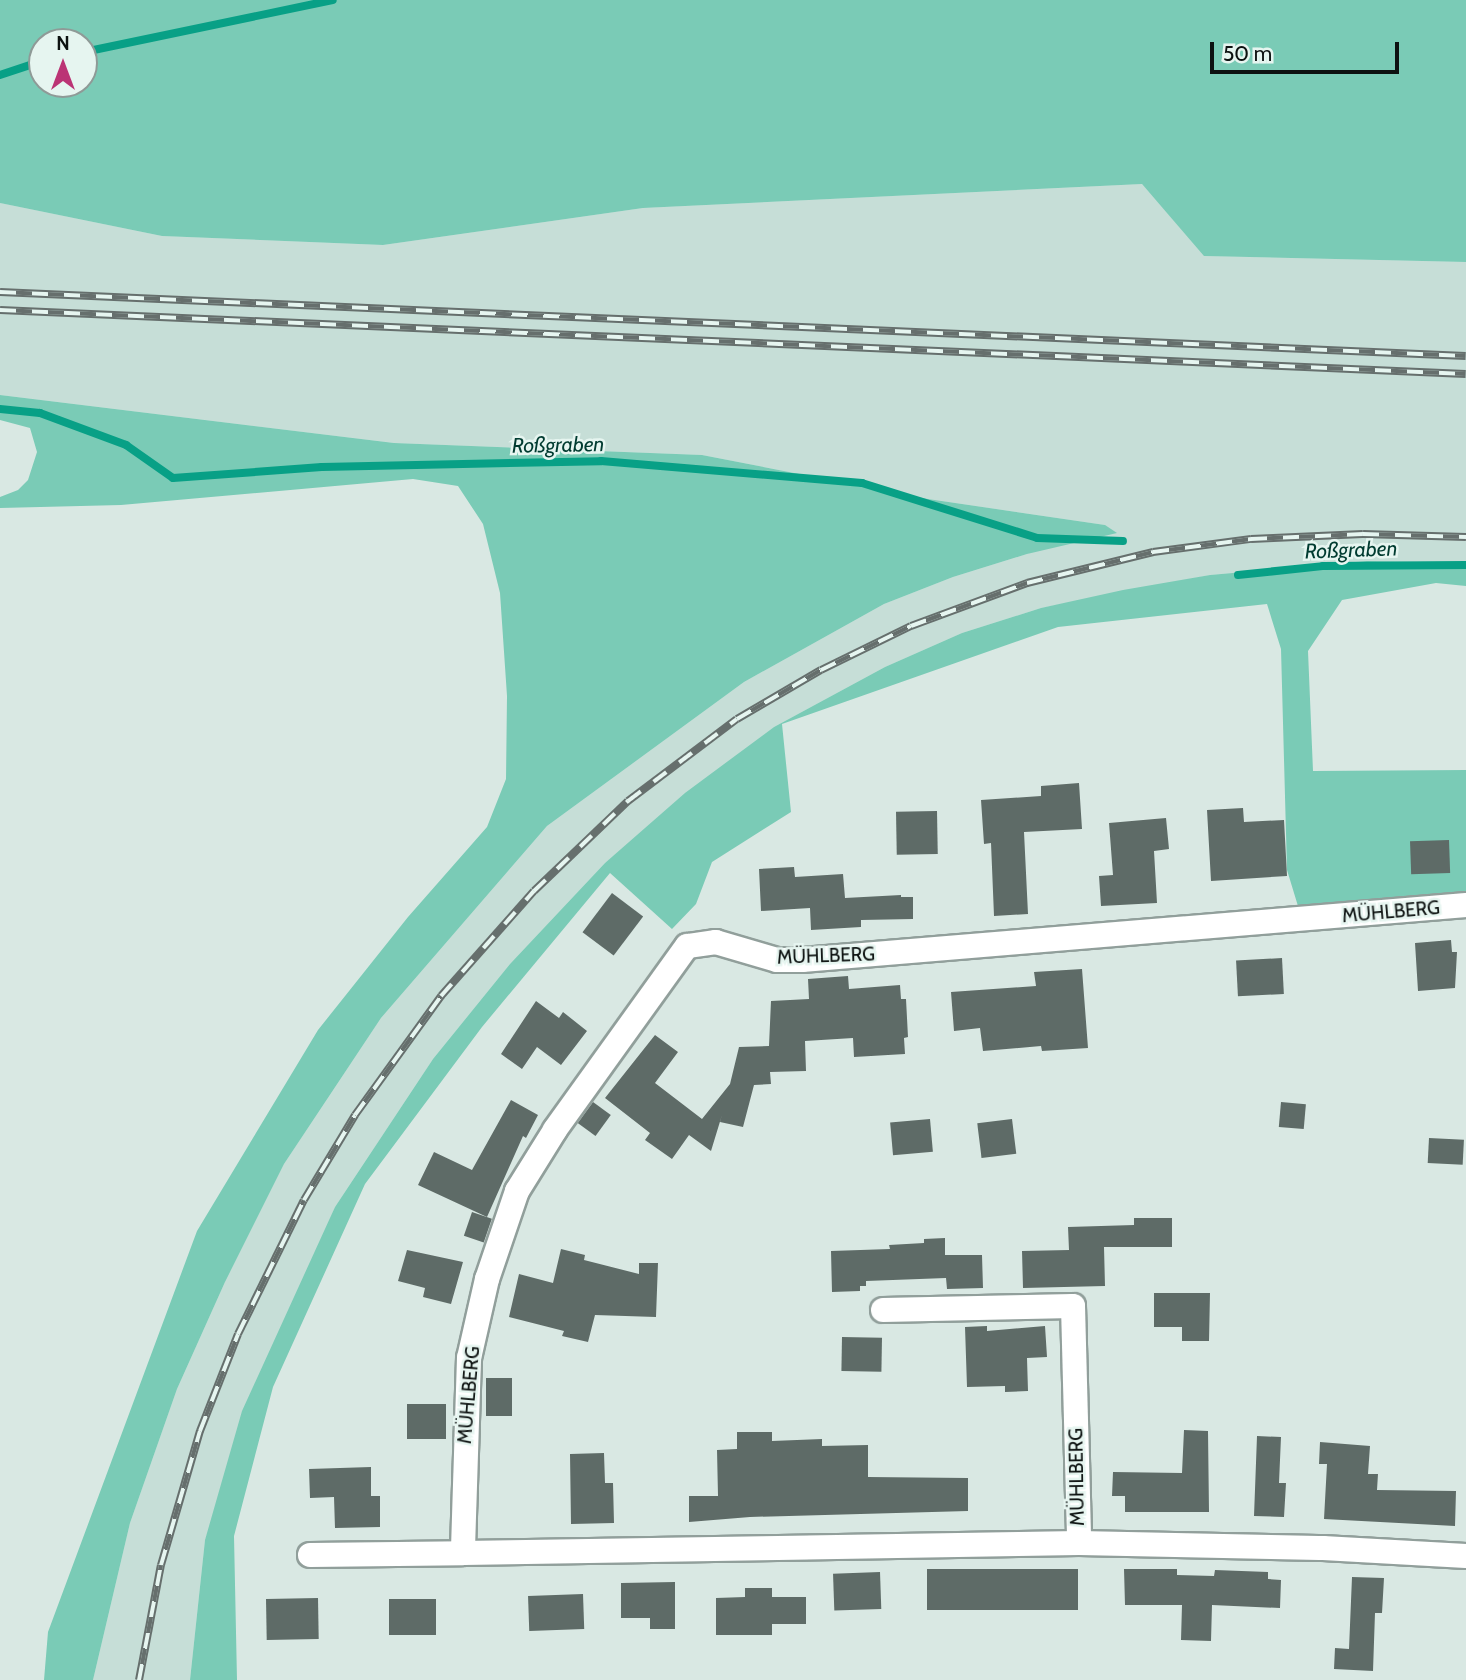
<!DOCTYPE html>
<meta charset="utf-8">
<style>
body{margin:0}
#map{position:relative;width:1466px;height:1680px;overflow:hidden;background:#d9e8e3;font-family:Cabin,sans-serif}
div>[style]{position:absolute}
[style*='--x']{left:calc(var(--x)*1px);top:calc(var(--y)*1px);width:calc(var(--w)*1px);rotate:calc(var(--a)*1deg)}
.built>*{inset:0;background:#c6ded7}
.green>*{inset:0;background:#7acbb6}
.stream>*{height:8px;margin:-4px;padding:0 4px;transform-origin:4px;border-radius:4px;background:#08a086}
.building>*{inset:0;background:#5e6b67;transform-origin:0 0}
.roads{filter:drop-shadow(2px 0 #919f9b) drop-shadow(-2px 0 #919f9b) drop-shadow(0 2px #919f9b) drop-shadow(0 -2px #919f9b)}
.minor>*{height:24px;margin:-12px;padding:0 12px;transform-origin:12px;border-radius:12px;background:#fff}
.rail>*{height:8px;margin-top:-4px;transform-origin:0;background:repeating-linear-gradient(90deg,#e6f5f0 0 16px,#666f6d 0 32px);box-sizing:border-box;border-block:2px solid #666f6d}
span{translate:-50% -50%;white-space:nowrap;text-align:center;line-height:1.15;-webkit-text-stroke:5px #e6f5f0;paint-order:stroke}
.street-label{font-size:19px;color:#0d1211}
.water-label{font-size:21px;color:#003b30;font-style:italic}
.north{position:absolute;left:28px;top:28px;width:70px;height:70px;box-sizing:border-box;background:#e6f5f0;border:2px solid #8f9a97;border-radius:50%;rotate:0deg;font-size:19px;font-weight:700;line-height:28px;text-align:center;color:#0d1211}
.north::after{content:'';display:block;margin:auto;width:24px;height:32px;background:#bb3475;clip-path:polygon(50% 0,100% 100%,50% 72%,0 100%)}
.scale{position:absolute;left:1210px;top:42px;width:189px;height:32px;box-sizing:border-box;border:4px solid #0d1211;border-top:0;padding-left:9px;font-size:21px;line-height:24px;white-space:nowrap;color:#0d1211;-webkit-text-stroke:5px #e6f5f0;paint-order:stroke}
</style>
<div id="map">
<div class="built">
<div style="clip-path:polygon(1142px 184px,1205px 256px,1466px 262px,1466px 563px,1367px 561px,1210px 575px,1041px 608px,962px 633px,885px 667px,774px 727px,605px 863px,510px 964px,433px 1059px,335px 1207px,205px 1540px,190px 1680px,93px 1680px,130px 1523px,177px 1389px,225px 1282px,284px 1164px,381px 1018px,547px 826px,744px 682px,884px 604px,953px 577px,1027px 554px,1105px 525px,928px 499px,702px 455px,394px 443px,0 395px,0 203px,162px 236px,383px 245px,643px 208px)"></div>
</div>
<div class="green">
<div style="clip-path:polygon(evenodd,0 0,1466px 0,1466px 262px,1204px 256px,1142px 184px,643px 208px,383px 245px,162px 236px,0 203px,0 0,42px 42px,84px 42px,84px 84px,42px 84px,42px 42px)"></div>
<div style="clip-path:polygon(0 395px,394px 443px,702px 455px,928px 499px,1105px 525px,1117px 533px,1027px 554px,953px 577px,884px 604px,744px 682px,547px 826px,381px 1018px,284px 1164px,225px 1282px,177px 1389px,130px 1523px,93px 1680px,44px 1680px,48px 1632px,197px 1231px,318px 1030px,408px 917px,487px 827px,506px 779px,507px 696px,500px 593px,483px 524px,458px 486px,413px 479px,121px 505px,0 508px,0 497px,18px 490px,28px 480px,37px 452px,30px 428px,0 420px)"></div>
<div style="clip-path:polygon(1367px 561px,1466px 563px,1466px 586px,1436px 583px,1342px 600px,1308px 651px,1313px 771px,1466px 770px,1466px 900px,1301px 916px,1287px 870px,1281px 649px,1267px 604px,1058px 627px,782px 724px,791px 812px,712px 862px,696px 904px,672px 929px,610px 873px,482px 1027px,365px 1184px,273px 1387px,234px 1536px,237px 1680px,190px 1680px,205px 1540px,242px 1411px,335px 1207px,433px 1059px,510px 964px,605px 863px,685px 793px,774px 727px,885px 667px,962px 633px,1041px 608px,1123px 590px,1210px 575px)"></div>
</div>
<div class="stream">
<div style="--x:84;--y:52;--w:254;--a:-11.8"></div>
<div style="--x:0;--y:75;--w:44;--a:-18.4"></div>
<div style="--x:0;--y:409;--w:40;--a:5.7"></div>
<div style="--x:40;--y:413;--w:92;--a:20.4"></div>
<div style="--x:126;--y:445;--w:57;--a:35.1"></div>
<div style="--x:173;--y:478;--w:149;--a:-4.2"></div>
<div style="--x:322;--y:467;--w:279;--a:-1.2"></div>
<div style="--x:601;--y:461;--w:262;--a:4.8"></div>
<div style="--x:862;--y:483;--w:183;--a:17.4"></div>
<div style="--x:1037;--y:538;--w:86;--a:2"></div>
<div style="--x:1238;--y:575;--w:85;--a:-6"></div>
<div style="--x:1323;--y:566;--w:143;--a:-0.4"></div>
</div>
<div class="building">
<div style="clip-path:polygon(1079px 783px,1082px 829px,1024px 832px,1028px 914px,994px 916px,991px 843px,984px 844px,981px 800px,1041px 796px,1041px 786px)"></div>
<div style="clip-path:polygon(1243px 808px,1244px 822px,1284px 820px,1287px 876px,1211px 881px,1207px 810px)"></div>
<div style="left:937px;top:811px;width:43px;height:41px;rotate:89deg"></div>
<div style="clip-path:polygon(1166px 818px,1169px 849px,1154px 851px,1157px 903px,1101px 906px,1099px 876px,1113px 875px,1109px 823px)"></div>
<div style="left:1449px;top:840px;width:33px;height:39px;rotate:88deg"></div>
<div style="clip-path:polygon(794px 867px,795px 877px,843px 874px,845px 898px,901px 895px,901px 897px,913px 897px,913px 919px,861px 920px,861px 927px,811px 930px,810px 908px,761px 911px,759px 869px)"></div>
<div style="left:612px;top:893px;width:39px;height:49px;rotate:37deg"></div>
<div style="clip-path:polygon(1451px 940px,1452px 952px,1457px 952px,1455px 988px,1418px 991px,1415px 943px)"></div>
<div style="left:1282px;top:958px;width:36px;height:46px;rotate:87deg"></div>
<div style="clip-path:polygon(1082px 969px,1088px 1048px,1042px 1051px,1041px 1046px,983px 1051px,980px 1028px,954px 1031px,951px 992px,1036px 986px,1034px 972px)"></div>
<div style="clip-path:polygon(848px 976px,849px 989px,900px 985px,901px 999px,906px 999px,908px 1037px,904px 1038px,905px 1054px,854px 1057px,853px 1038px,805px 1041px,806px 1071px,770px 1072px,771px 1084px,754px 1085px,743px 1127px,720px 1122px,722px 1115px,711px 1151px,689px 1135px,672px 1159px,645px 1140px,650px 1133px,605px 1098px,655px 1035px,678px 1052px,655px 1083px,702px 1119px,730px 1084px,739px 1047px,769px 1046px,771px 1001px,809px 999px,808px 979px)"></div>
<div style="clip-path:polygon(536px 1001px,559px 1018px,563px 1012px,587px 1031px,561px 1065px,537px 1047px,522px 1069px,501px 1054px)"></div>
<div style="clip-path:polygon(511px 1100px,538px 1115px,526px 1138px,523px 1136px,487px 1217px,418px 1185px,434px 1152px,472px 1170px)"></div>
<div style="left:593px;top:1102px;width:22px;height:26px;rotate:36deg"></div>
<div style="left:1281px;top:1102px;width:25px;height:25px;rotate:5deg"></div>
<div style="left:930px;top:1119px;width:33px;height:40px;rotate:85deg"></div>
<div style="left:1012px;top:1119px;width:35px;height:35px;rotate:83deg"></div>
<div style="left:1429px;top:1138px;width:35px;height:25px;rotate:3deg"></div>
<div style="left:472px;top:1212px;width:21px;height:25px;rotate:19deg"></div>
<div style="clip-path:polygon(1134px 1218px,1172px 1218px,1172px 1247px,1104px 1247px,1105px 1286px,1023px 1288px,1022px 1251px,1069px 1250px,1068px 1227px,1134px 1225px)"></div>
<div style="clip-path:polygon(945px 1238px,945px 1255px,982px 1255px,983px 1288px,947px 1289px,946px 1278px,866px 1281px,866px 1286px,860px 1286px,860px 1291px,832px 1292px,831px 1251px,890px 1249px,889px 1245px,924px 1243px,924px 1239px)"></div>
<div style="clip-path:polygon(561px 1249px,585px 1255px,584px 1260px,639px 1274px,639px 1263px,658px 1263px,656px 1317px,595px 1315px,588px 1342px,562px 1336px,564px 1331px,509px 1317px,519px 1274px,553px 1283px)"></div>
<div style="clip-path:polygon(407px 1250px,463px 1262px,451px 1304px,423px 1297px,425px 1288px,398px 1281px)"></div>
<div style="clip-path:polygon(1154px 1293px,1210px 1293px,1209px 1341px,1182px 1341px,1182px 1327px,1154px 1327px)"></div>
<div style="clip-path:polygon(987px 1326px,987px 1331px,1045px 1326px,1047px 1357px,1027px 1358px,1028px 1391px,1005px 1392px,1005px 1386px,967px 1387px,965px 1327px)"></div>
<div style="left:842px;top:1337px;width:40px;height:34px;rotate:1deg"></div>
<div style="left:486px;top:1378px;width:26px;height:38px"></div>
<div style="left:446px;top:1404px;width:35px;height:39px;rotate:90deg"></div>
<div style="clip-path:polygon(1184px 1430px,1208px 1431px,1209px 1512px,1125px 1512px,1125px 1496px,1112px 1496px,1113px 1472px,1182px 1473px)"></div>
<div style="clip-path:polygon(737px 1432px,772px 1432px,772px 1441px,822px 1439px,822px 1446px,868px 1445px,868px 1477px,968px 1478px,968px 1511px,750px 1517px,689px 1522px,689px 1496px,718px 1496px,717px 1450px,737px 1449px)"></div>
<div style="clip-path:polygon(1257px 1436px,1281px 1437px,1279px 1483px,1286px 1483px,1284px 1517px,1254px 1516px)"></div>
<div style="clip-path:polygon(1320px 1442px,1370px 1446px,1368px 1474px,1378px 1474px,1377px 1490px,1456px 1491px,1455px 1526px,1324px 1519px,1327px 1464px,1319px 1464px)"></div>
<div style="clip-path:polygon(604px 1453px,605px 1483px,613px 1483px,614px 1523px,571px 1524px,570px 1454px)"></div>
<div style="clip-path:polygon(371px 1467px,371px 1496px,380px 1496px,380px 1527px,335px 1528px,334px 1497px,310px 1498px,309px 1469px)"></div>
<div style="left:1078px;top:1569px;width:41px;height:151px;rotate:90deg"></div>
<div style="clip-path:polygon(1124px 1569px,1177px 1569px,1177px 1575px,1214px 1576px,1215px 1570px,1268px 1572px,1268px 1579px,1281px 1580px,1280px 1608px,1212px 1605px,1211px 1641px,1181px 1640px,1182px 1605px,1125px 1605px)"></div>
<div style="left:880px;top:1572px;width:37px;height:47px;rotate:88deg"></div>
<div style="clip-path:polygon(1352px 1577px,1384px 1578px,1382px 1613px,1375px 1613px,1373px 1671px,1334px 1669px,1335px 1648px,1349px 1649px)"></div>
<div style="clip-path:polygon(675px 1582px,675px 1629px,650px 1629px,650px 1618px,621px 1618px,621px 1583px)"></div>
<div style="clip-path:polygon(745px 1588px,772px 1588px,772px 1597px,806px 1597px,806px 1624px,772px 1624px,772px 1635px,716px 1635px,716px 1598px,745px 1597px)"></div>
<div style="left:583px;top:1594px;width:35px;height:55px;rotate:88deg"></div>
<div style="left:318px;top:1598px;width:41px;height:52px;rotate:89deg"></div>
<div style="left:436px;top:1599px;width:36px;height:47px;rotate:90deg"></div>
</div>
<div class="roads">
<div class="minor">
<div style="--x:1466;--y:905;--w:666;--a:175.26"></div>
<div style="--x:802;--y:960;--w:25;--a:180"></div>
<div style="--x:777;--y:960;--w:64;--a:-163.6"></div>
<div style="--x:716;--y:942;--w:29;--a:172"></div>
<div style="--x:687;--y:946;--w:226;--a:125.7"></div>
<div style="--x:555;--y:1130;--w:72;--a:121.9"></div>
<div style="--x:517;--y:1191;--w:93;--a:108.8"></div>
<div style="--x:487;--y:1279;--w:81;--a:102.8"></div>
<div style="--x:469;--y:1358;--w:195;--a:91.8"></div>
<div style="--x:463;--y:1553;--w:616;--a:-0.93"></div>
<div style="--x:1079;--y:1543;--w:244;--a:1.2"></div>
<div style="--x:1323;--y:1548;--w:143;--a:3.2"></div>
<div style="--x:883;--y:1310;--w:190;--a:-1.2"></div>
<div style="--x:1073;--y:1306;--w:237;--a:88.5"></div>
<div style="--x:310;--y:1555;--w:153;--a:-0.7"></div>
</div>
</div>
<div class="rail">
<div style="--x:0;--y:292;--w:1467;--a:2.5"></div>
<div style="--x:0;--y:310;--w:1467;--a:2.5"></div>
<div style="--x:139;--y:1680;--w:117;--a:-79.2"></div>
<div style="--x:161;--y:1565;--w:140;--a:-73.8"></div>
<div style="--x:200;--y:1431;--w:104;--a:-68.6"></div>
<div style="--x:238;--y:1334;--w:149;--a:-63.8"></div>
<div style="--x:304;--y:1200;--w:99;--a:-59"></div>
<div style="--x:355;--y:1115;--w:147;--a:-54.1"></div>
<div style="--x:441;--y:996;--w:140;--a:-48.5"></div>
<div style="--x:534;--y:891;--w:130;--a:-43.8"></div>
<div style="--x:628;--y:801;--w:136;--a:-37"></div>
<div style="--x:737;--y:719;--w:97;--a:-30.3"></div>
<div style="--x:821;--y:670;--w:100;--a:-26.1"></div>
<div style="--x:911;--y:626;--w:124;--a:-20.3"></div>
<div style="--x:1027;--y:583;--w:130;--a:-13.8"></div>
<div style="--x:1153;--y:552;--w:99;--a:-7.6"></div>
<div style="--x:1251;--y:539;--w:112;--a:-2.6"></div>
<div style="--x:1363;--y:534;--w:103;--a:1.7"></div>
</div>
<div class="street-label">
<span style="left:1391px;top:912px;rotate:-5deg">MÜHLBERG</span>
<span style="left:826px;top:956px;rotate:-2deg">MÜHLBERG</span>
<span style="left:469px;top:1395px;rotate:-85deg">MÜHLBERG</span>
<span style="left:1077px;top:1477px;rotate:-91deg">MÜHLBERG</span>
</div>
<div class="water-label">
<span style="left:558px;top:445px;rotate:-1deg">Roßgraben</span>
<span style="left:1351px;top:550px;rotate:-2deg">Roßgraben</span>
</div>
<div class="north">N</div>
<div class="scale">50 m</div>
</div>
